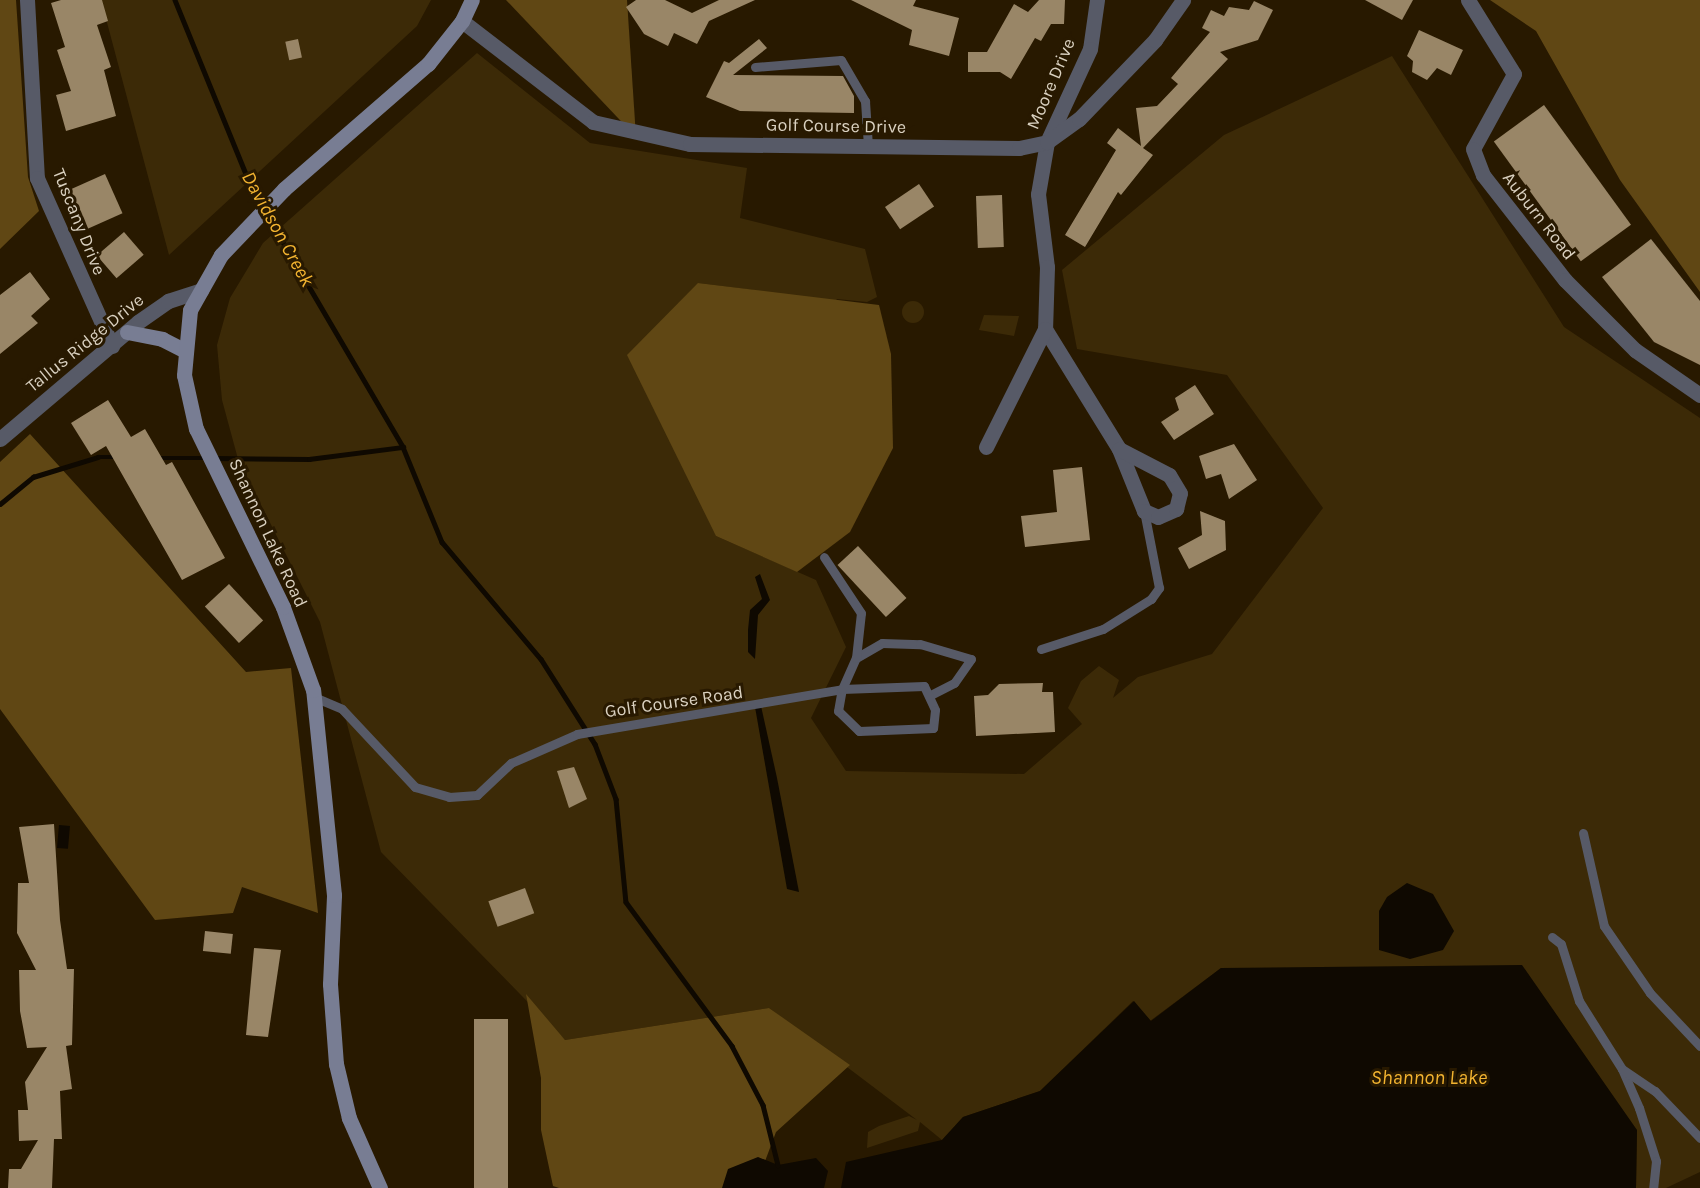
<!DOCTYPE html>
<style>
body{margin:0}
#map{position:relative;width:1700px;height:1188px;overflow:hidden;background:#281900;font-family:Karla,sans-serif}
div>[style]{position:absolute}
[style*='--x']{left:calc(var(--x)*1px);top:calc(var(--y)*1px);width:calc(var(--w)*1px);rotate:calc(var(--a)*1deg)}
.green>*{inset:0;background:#3c2a07}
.round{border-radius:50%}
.forest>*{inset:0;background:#604714}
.water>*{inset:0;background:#0f0901;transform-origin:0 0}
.stream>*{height:4.5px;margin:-2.25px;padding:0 2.25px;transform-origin:2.25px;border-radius:2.25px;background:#0f0901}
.building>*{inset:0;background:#998667;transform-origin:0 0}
.service>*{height:9px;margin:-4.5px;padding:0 4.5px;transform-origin:4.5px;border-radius:4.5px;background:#575a67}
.minor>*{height:15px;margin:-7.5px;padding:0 7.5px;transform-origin:7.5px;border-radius:7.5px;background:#575a67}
.tertiary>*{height:15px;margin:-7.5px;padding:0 7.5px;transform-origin:7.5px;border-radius:7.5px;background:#575a67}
.secondary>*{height:15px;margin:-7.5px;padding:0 7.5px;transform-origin:7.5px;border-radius:7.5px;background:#787d93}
span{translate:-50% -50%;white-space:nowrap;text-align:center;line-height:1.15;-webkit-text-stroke:6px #281900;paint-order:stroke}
.street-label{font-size:18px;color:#dad1c0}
.water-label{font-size:20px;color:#f3b430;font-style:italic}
</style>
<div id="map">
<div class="green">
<div style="clip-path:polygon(101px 0,431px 0,417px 26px,169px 255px)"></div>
<div style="clip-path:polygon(477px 53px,590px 143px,747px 168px,740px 218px,865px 249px,877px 297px,867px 302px,837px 299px,831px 306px,775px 301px,754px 290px,698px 283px,716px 536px,816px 580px,846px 647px,811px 718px,846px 771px,1024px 774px,1082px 724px,1068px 708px,1081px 681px,1099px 666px,1119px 680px,1113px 698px,1138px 677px,1212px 654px,1323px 508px,1227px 375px,1077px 349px,1062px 270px,1224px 135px,1392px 56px,1564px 327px,1700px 418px,1700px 1172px,1666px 1188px,1636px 1188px,1637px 1130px,1221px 968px,1150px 1021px,1133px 1001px,1040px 1091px,963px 1117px,942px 1140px,920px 1122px,918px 1131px,867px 1148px,868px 1132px,879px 1126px,909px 1116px,917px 1120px,769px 1008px,565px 1040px,381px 852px,320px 622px,238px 459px,222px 400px,217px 345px,230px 298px,263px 243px)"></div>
<div class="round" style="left:902px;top:301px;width:22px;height:22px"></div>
<div style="clip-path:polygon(984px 315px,1019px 316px,1014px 336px,979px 330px)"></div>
</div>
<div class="forest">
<div style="clip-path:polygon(0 0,16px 0,28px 177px,39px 211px,0 249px)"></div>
<div style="clip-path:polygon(506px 0,627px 0,636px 137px)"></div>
<div style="clip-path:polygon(1490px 0,1700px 0,1700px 292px,1620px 180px,1536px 31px)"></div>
<div style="clip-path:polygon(698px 283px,879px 305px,891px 354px,893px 448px,850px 532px,797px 572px,716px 536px,627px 355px)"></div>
<div style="clip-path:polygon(30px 434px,246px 672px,291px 668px,318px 913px,242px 887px,233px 913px,155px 920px,0 709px,0 462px)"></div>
<div style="clip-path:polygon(526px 994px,565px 1040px,769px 1008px,850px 1065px,776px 1132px,755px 1188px,559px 1188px,553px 1186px,541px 1130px,541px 1078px)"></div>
</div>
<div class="water">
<div style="clip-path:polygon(760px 574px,770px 600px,758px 615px,755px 659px,748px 652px,748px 630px,750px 610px,762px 599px,755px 577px)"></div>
<div style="clip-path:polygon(761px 706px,777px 778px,799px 892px,787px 889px,755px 707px)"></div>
<div style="left:59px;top:825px;width:11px;height:23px;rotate:5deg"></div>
<div style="clip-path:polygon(1407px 883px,1433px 894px,1454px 931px,1443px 950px,1410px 959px,1379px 950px,1379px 911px,1387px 897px)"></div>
<div style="clip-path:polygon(1522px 965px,1637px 1130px,1636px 1188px,841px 1188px,846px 1162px,942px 1140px,963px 1117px,1040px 1091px,1134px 1001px,1151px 1021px,1221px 968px)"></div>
<div style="clip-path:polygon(758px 1157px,778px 1165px,816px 1158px,828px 1171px,824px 1188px,722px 1188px,728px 1169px)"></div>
</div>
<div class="stream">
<div style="--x:175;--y:0;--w:206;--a:67.8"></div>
<div style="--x:253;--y:191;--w:297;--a:59.6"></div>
<div style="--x:403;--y:447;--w:103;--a:67.7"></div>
<div style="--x:442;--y:542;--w:153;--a:49.8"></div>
<div style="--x:541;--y:659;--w:101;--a:57.6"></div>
<div style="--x:595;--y:744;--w:59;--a:69.1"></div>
<div style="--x:616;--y:799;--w:103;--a:84.5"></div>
<div style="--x:626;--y:902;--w:179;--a:53.6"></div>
<div style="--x:732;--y:1046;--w:67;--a:62.3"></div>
<div style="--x:763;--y:1105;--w:62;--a:76"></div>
<div style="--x:157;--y:458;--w:49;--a:0"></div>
<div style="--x:214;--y:458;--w:95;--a:0.6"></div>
<div style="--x:309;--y:459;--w:95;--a:-7.3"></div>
<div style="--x:0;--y:504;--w:43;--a:-39.3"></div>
<div style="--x:33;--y:477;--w:68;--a:-17.1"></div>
<div style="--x:98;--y:457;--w:18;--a:0"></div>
</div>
<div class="building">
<div style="clip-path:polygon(61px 0,102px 0,108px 21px,97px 25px,111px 67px,104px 70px,116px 116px,66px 131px,56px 95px,71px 91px,57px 50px,65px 47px,51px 3px)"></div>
<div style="clip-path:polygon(636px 0,665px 0,692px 13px,719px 0,755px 0,709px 21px,697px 44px,674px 33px,668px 46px,644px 34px,626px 7px)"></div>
<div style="clip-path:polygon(851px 0,916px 0,913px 6px,959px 18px,949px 56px,909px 45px,912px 30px)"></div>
<div style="clip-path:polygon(1039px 0,1065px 0,1064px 24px,1051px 24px,1041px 41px,1035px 38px,1011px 79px,1000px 72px,968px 72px,968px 52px,987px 52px,1014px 4px,1028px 12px)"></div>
<div style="clip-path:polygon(1365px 0,1413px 0,1402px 20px)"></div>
<div style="clip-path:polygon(1254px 1px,1273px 10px,1258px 40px,1220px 52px,1228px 59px,1143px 148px,1153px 155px,1121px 195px,1118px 192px,1085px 247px,1065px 235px,1116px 150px,1107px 143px,1118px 128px,1141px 146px,1136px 108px,1157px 106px,1178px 84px,1171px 78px,1210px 32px,1202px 28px,1211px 10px,1224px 16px,1229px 7px,1249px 10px)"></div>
<div style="clip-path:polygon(1419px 30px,1463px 50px,1451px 75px,1437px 68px,1427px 80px,1412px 72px,1413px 61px,1407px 56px)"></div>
<div style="left:298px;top:39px;width:19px;height:13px;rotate:78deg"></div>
<div style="clip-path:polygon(759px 39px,767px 48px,733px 75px,843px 76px,854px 96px,854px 113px,740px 111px,706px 97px,724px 61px,729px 63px)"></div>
<div style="left:1544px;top:105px;width:148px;height:62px;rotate:54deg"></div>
<div style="left:105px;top:174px;width:43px;height:38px;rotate:66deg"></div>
<div style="left:919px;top:184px;width:27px;height:41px;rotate:56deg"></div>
<div style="left:1002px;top:195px;width:52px;height:26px;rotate:88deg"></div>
<div style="left:124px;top:232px;width:30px;height:36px;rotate:49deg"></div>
<div style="clip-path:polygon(1651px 239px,1700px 301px,1700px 365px,1654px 342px,1602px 277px)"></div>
<div style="clip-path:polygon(30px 272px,50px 299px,31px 316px,38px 323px,0 354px,0 295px)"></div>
<div style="clip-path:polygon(1195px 385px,1214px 414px,1174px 440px,1161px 422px,1179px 410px,1175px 398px)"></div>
<div style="clip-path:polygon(108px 400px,131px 437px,145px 429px,166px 465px,172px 462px,225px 558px,182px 580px,106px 446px,91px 455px,71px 423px)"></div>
<div style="clip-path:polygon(1234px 444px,1257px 480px,1229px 499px,1221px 474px,1206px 479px,1199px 456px)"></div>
<div style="clip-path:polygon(1082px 467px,1090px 540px,1025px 547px,1021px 516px,1057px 512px,1053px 470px)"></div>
<div style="clip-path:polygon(1200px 511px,1225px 521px,1226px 550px,1189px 569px,1178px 548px,1202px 535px)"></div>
<div style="left:858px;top:546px;width:71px;height:28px;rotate:47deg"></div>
<div style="left:229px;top:584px;width:50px;height:33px;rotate:47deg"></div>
<div style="clip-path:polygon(1043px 683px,1042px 692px,1053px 692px,1055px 732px,976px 736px,974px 696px,988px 695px,999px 684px)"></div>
<div style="clip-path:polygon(574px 767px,587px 799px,569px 808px,557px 771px)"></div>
<div style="clip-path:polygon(54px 824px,60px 920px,67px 969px,74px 969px,72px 1045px,66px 1046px,72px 1089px,60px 1091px,62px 1139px,54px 1139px,52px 1188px,8px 1188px,9px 1169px,21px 1169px,38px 1140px,19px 1141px,18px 1110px,28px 1110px,25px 1082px,47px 1047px,27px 1048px,20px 1011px,19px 970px,36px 970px,17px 933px,18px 883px,29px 883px,19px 827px)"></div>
<div style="left:525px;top:888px;width:27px;height:39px;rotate:70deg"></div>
<div style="left:205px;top:931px;width:28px;height:20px;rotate:6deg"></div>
<div style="clip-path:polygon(254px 948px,281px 950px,268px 1037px,246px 1035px)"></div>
<div style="left:508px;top:1019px;width:169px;height:34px;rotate:90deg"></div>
</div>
<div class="service">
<div style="--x:755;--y:67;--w:86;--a:-4.7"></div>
<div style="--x:841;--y:60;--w:48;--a:59.7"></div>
<div style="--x:865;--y:101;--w:45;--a:86.2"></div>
<div style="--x:1041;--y:649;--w:65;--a:-17.9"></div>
<div style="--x:1103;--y:629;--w:57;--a:-32"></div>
<div style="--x:1151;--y:599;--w:14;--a:-54"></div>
<div style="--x:1159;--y:588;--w:78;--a:-101"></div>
<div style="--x:856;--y:658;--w:30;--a:-30"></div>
<div style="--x:882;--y:643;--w:38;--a:2"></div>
<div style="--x:920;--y:644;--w:53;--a:16.4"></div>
<div style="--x:971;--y:659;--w:29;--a:125"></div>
<div style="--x:954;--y:683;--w:28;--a:153"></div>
<div style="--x:314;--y:697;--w:30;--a:23"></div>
<div style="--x:342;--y:709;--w:107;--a:46.9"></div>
<div style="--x:415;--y:787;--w:35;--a:16"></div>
<div style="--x:449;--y:797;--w:28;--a:-4"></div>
<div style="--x:477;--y:795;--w:47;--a:-43.3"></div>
<div style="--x:511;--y:763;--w:72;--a:-23.7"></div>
<div style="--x:577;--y:734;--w:269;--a:-9.6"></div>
<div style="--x:842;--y:689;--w:82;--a:-2.1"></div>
<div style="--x:924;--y:686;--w:26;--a:65"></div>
<div style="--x:935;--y:710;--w:18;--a:96"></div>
<div style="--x:933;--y:728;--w:74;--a:177.7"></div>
<div style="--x:859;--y:731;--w:29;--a:-136"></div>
<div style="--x:838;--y:711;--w:22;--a:-80"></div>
<div style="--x:842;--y:689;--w:34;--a:-66"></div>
<div style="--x:856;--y:658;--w:45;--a:-83.7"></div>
<div style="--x:861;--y:613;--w:67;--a:-123.5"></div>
<div style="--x:1583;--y:833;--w:95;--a:77.3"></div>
<div style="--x:1604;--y:926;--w:81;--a:55.5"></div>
<div style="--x:1650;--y:993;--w:73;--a:46.7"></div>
<div style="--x:1552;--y:937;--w:11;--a:38"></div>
<div style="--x:1561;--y:944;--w:60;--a:72.5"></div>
<div style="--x:1579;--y:1001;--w:80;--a:57.7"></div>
<div style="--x:1622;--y:1069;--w:43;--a:66.4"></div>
<div style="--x:1639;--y:1108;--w:56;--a:72.2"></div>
<div style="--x:1656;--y:1161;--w:27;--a:96"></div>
<div style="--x:1622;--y:1069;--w:40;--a:34"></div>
<div style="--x:1655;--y:1091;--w:65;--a:46.2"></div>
</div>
<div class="minor">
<div style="--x:27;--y:0;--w:178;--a:86.8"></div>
<div style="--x:37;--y:178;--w:184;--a:65.9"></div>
<div style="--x:1097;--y:0;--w:49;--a:98.1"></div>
<div style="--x:1090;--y:49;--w:102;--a:114.8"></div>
<div style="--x:1047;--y:142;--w:53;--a:99.8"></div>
<div style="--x:1038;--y:194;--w:74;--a:83"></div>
<div style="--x:1047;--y:267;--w:62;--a:91.8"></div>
<div style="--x:1045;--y:329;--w:141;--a:58.3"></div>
<div style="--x:1119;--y:449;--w:67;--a:68"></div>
<div style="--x:1144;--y:511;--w:15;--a:23"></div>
<div style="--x:1158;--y:517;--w:20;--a:-24"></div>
<div style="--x:1176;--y:509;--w:16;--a:-76"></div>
<div style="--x:1180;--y:493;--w:21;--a:-121"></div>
<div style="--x:1169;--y:475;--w:56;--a:-152.5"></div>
<div style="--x:1468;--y:0;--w:87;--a:58.1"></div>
<div style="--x:1514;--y:74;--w:85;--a:118.7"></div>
<div style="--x:1473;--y:149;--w:28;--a:69"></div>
<div style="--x:1483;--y:175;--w:133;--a:52"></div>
<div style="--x:1565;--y:280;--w:99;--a:45"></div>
<div style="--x:1635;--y:350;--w:79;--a:34.7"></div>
<div style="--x:462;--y:21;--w:165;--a:37.6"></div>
<div style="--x:593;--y:122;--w:99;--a:12.8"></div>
<div style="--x:690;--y:144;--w:329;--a:0.7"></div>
<div style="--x:1019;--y:148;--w:29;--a:-12"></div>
<div style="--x:1047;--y:142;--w:39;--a:-36"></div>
<div style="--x:1079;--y:119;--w:110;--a:-46.1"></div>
<div style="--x:1155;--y:40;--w:49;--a:-55"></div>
<div style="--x:986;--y:447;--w:132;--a:-63.4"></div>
</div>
<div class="tertiary">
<div style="--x:0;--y:439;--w:181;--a:-40.3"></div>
<div style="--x:138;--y:322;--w:37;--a:-35"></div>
<div style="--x:168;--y:301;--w:35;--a:-18"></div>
</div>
<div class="secondary">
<div style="--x:127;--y:332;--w:36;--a:11"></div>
<div style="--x:162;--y:339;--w:27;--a:27"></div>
<div style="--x:380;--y:1188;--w:77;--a:-113.9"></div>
<div style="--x:349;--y:1118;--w:56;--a:-103.5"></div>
<div style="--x:336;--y:1064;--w:80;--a:-94.3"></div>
<div style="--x:330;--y:984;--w:89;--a:-87.4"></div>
<div style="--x:334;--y:895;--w:206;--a:-95.8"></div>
<div style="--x:313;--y:690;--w:88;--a:-109.9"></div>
<div style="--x:283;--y:607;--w:198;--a:-116"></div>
<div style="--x:196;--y:429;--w:55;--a:-102.5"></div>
<div style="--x:184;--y:375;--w:65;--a:-84.7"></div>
<div style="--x:190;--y:310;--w:63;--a:-60.6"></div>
<div style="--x:221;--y:255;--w:91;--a:-46.3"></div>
<div style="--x:284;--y:189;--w:191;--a:-41"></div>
<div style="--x:428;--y:64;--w:55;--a:-51.7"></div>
<div style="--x:462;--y:21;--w:23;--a:-65"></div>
</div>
<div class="street-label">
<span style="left:1051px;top:84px;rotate:-67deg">Moore Drive</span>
<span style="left:836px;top:126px;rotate:1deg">Golf Course Drive</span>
<span style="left:1539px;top:216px;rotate:52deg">Auburn Road</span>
<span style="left:79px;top:222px;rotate:68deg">Tuscany Drive</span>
<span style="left:85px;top:343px;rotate:-39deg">Tallus Ridge Drive</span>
<span style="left:268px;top:533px;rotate:65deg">Shannon Lake Road</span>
<span style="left:674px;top:702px;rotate:-8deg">Golf Course Road</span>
</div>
<div class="water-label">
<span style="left:278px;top:229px;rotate:61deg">Davidson Creek</span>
<span style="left:1429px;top:1077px">Shannon Lake</span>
</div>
</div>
